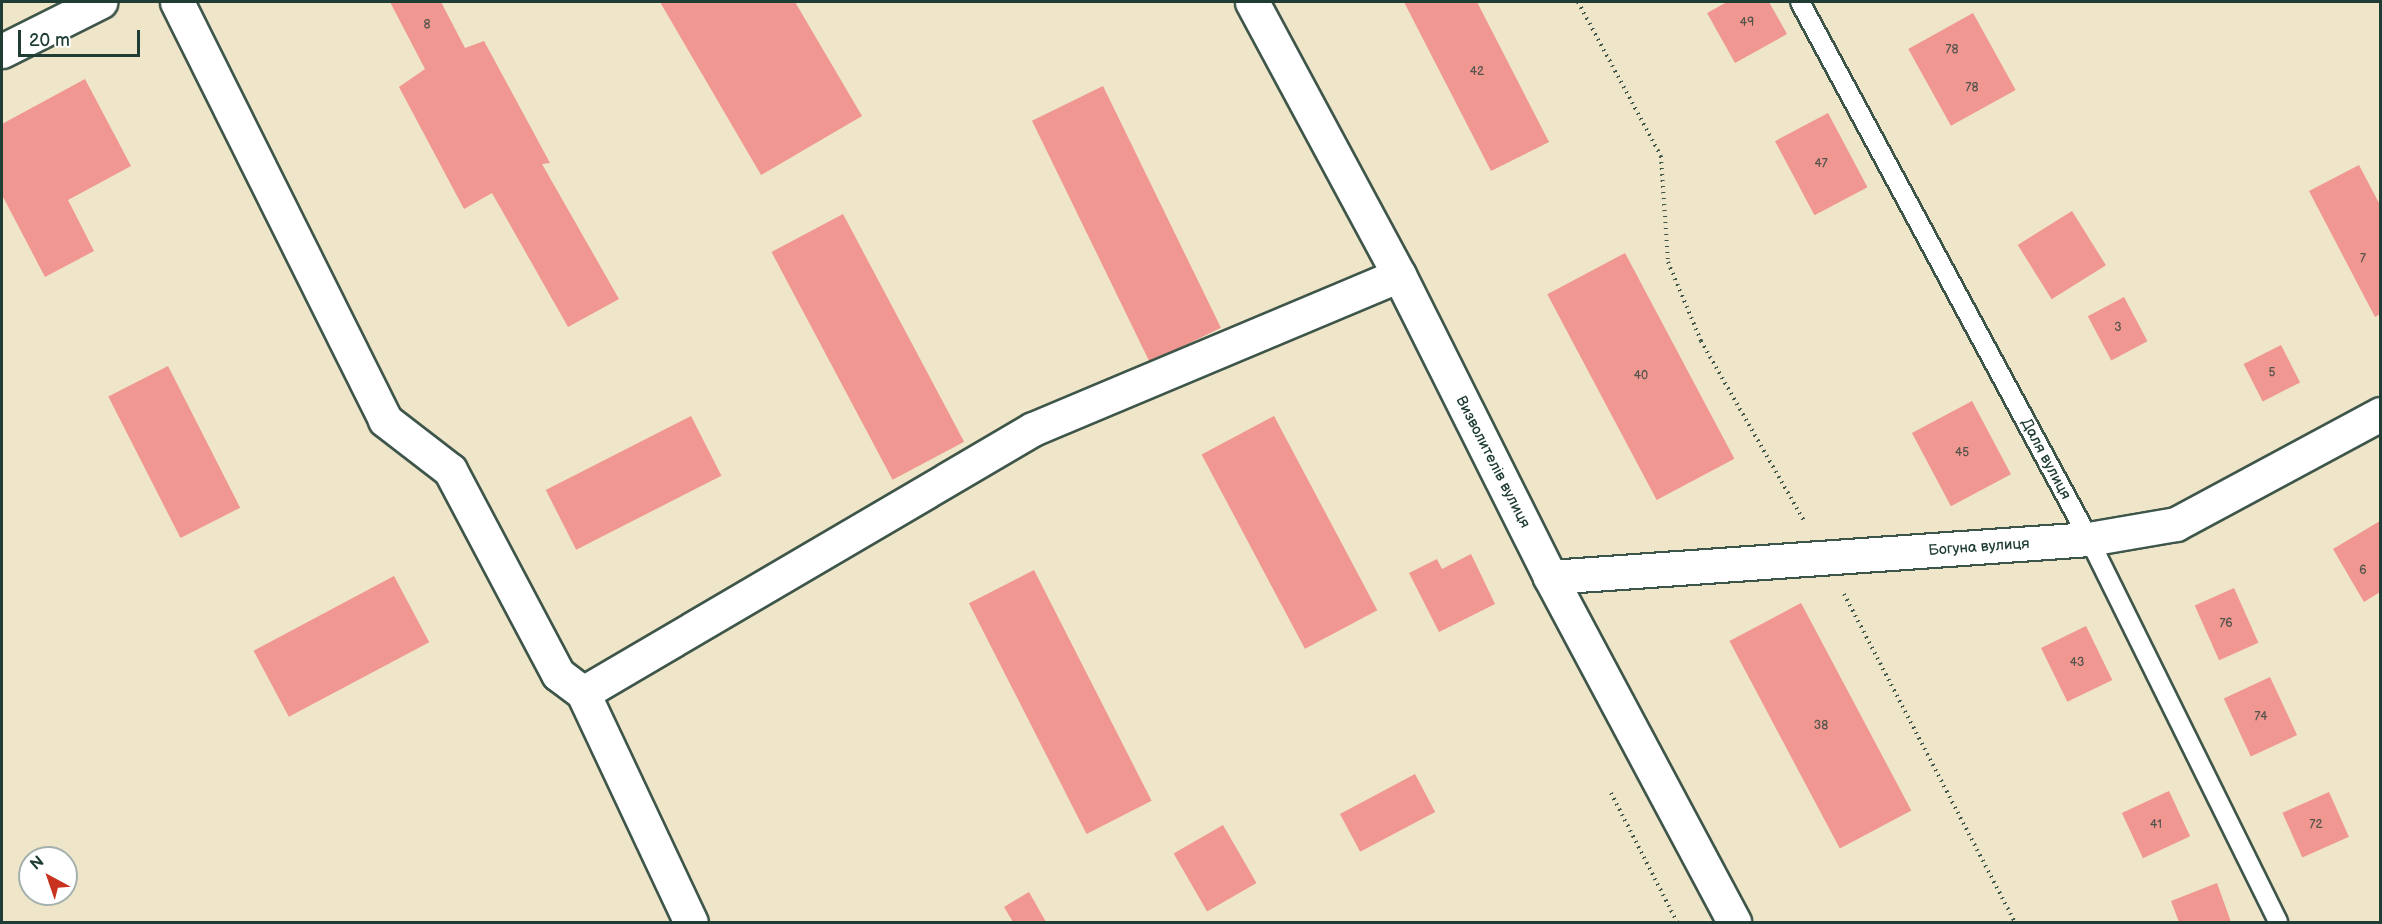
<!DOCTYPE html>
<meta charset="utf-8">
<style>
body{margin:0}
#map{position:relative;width:2382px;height:924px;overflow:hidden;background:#efe5c8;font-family:"Balsamiq Sans",sans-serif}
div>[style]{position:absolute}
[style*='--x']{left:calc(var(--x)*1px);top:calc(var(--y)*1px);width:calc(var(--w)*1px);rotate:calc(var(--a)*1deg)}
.building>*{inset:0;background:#ef9790;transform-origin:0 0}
.path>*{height:4px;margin-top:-2px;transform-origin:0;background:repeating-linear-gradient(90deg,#3e564a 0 1.5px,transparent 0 6px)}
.roads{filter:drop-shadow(2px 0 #3e564a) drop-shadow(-2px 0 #3e564a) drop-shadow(0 2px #3e564a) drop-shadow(0 -2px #3e564a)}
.service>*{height:18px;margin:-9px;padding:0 9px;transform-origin:9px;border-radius:9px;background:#fff}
.minor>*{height:33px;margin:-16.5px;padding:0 16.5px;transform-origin:16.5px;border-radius:16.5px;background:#fff}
.tertiary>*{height:33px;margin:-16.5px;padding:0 16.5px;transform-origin:16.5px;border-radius:16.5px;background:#fff}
span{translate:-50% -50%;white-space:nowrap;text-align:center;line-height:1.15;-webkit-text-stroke:4.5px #fff;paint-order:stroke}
.number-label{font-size:12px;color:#53544b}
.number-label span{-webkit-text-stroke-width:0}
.street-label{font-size:15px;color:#1f3d34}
.frame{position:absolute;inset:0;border:3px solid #1f3d34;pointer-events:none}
.north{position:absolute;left:18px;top:846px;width:60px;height:60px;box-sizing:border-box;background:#fff;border:2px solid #a5b1ae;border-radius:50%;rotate:320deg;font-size:16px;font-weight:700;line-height:24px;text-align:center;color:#1f3d34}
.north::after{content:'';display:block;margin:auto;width:21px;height:27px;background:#c8321e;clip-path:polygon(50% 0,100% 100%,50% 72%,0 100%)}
.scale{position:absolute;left:18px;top:30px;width:122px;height:27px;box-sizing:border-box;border:3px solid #1f3d34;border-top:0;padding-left:8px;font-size:18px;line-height:21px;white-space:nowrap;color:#1f3d34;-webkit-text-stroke:4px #fff;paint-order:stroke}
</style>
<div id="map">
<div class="building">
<div style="clip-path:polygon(390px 2px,441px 2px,465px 48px,484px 41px,550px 163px,542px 164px,619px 299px,568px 327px,492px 193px,464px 209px,399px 87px,425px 69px)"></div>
<div style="clip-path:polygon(660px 2px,795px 2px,862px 116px,761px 175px)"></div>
<div style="clip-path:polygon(1404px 2px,1477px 2px,1549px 142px,1491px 171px)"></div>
<div style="clip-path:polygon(1727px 2px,1769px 2px,1787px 34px,1735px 63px,1707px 13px)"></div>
<div style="left:1973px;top:13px;width:88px;height:74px;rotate:61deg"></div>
<div style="clip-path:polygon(85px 79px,131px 166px,68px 200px,94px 251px,45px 277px,2px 195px,2px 124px)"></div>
<div style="left:1103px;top:86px;width:269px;height:79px;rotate:64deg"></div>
<div style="left:1828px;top:113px;width:84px;height:60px;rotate:62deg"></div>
<div style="clip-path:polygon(2359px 165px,2380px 205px,2380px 314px,2375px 317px,2309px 191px)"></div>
<div style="left:2072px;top:211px;width:64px;height:64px;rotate:58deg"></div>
<div style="left:843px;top:214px;width:258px;height:81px;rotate:62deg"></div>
<div style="left:1625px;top:253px;width:233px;height:88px;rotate:62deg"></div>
<div style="left:2124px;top:297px;width:50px;height:41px;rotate:62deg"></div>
<div style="left:2281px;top:345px;width:42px;height:42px;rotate:63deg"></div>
<div style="left:168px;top:366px;width:159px;height:67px;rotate:63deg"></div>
<div style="left:1972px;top:401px;width:83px;height:68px;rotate:62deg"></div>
<div style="left:691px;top:416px;width:67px;height:163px;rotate:63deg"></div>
<div style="left:1274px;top:416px;width:220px;height:82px;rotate:62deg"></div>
<div style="clip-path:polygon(2380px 521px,2380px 592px,2364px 602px,2333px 549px)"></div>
<div style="clip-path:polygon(1471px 554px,1495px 604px,1439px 632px,1409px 573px,1437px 559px,1442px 569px)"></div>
<div style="left:1034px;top:570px;width:259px;height:73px;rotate:63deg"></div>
<div style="left:394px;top:576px;width:75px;height:159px;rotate:62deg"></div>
<div style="left:2234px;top:588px;width:60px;height:43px;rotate:66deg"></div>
<div style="left:1801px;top:603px;width:235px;height:81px;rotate:62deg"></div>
<div style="left:2086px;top:626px;width:60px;height:50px;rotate:64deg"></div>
<div style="left:2270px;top:677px;width:64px;height:51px;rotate:65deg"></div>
<div style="left:1415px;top:774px;width:43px;height:85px;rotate:62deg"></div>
<div style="left:2169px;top:791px;width:50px;height:52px;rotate:65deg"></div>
<div style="left:2329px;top:792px;width:49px;height:51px;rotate:66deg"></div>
<div style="left:1223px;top:825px;width:67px;height:57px;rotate:60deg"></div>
<div style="clip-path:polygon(2217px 883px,2231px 922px,2179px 922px,2171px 901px)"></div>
<div style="clip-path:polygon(1029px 892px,1046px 922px,1013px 922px,1004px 907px)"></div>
</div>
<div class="path">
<div style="--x:1578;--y:2;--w:175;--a:61.7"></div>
<div style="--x:1661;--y:156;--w:106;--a:86.2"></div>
<div style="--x:1668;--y:262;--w:86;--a:67.3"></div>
<div style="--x:1701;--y:341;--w:207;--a:60.2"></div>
<div style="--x:1844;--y:594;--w:370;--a:62.5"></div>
<div style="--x:1611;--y:793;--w:145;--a:62.9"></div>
</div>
<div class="roads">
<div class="service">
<div style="--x:1800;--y:2;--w:610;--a:61.71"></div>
<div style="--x:2089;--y:539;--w:427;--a:63.7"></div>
</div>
<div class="minor">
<div style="--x:177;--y:2;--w:467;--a:63.5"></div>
<div style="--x:385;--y:420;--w:82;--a:37.6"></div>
<div style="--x:450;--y:470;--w:231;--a:62.1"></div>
<div style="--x:558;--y:674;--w:31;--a:37"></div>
<div style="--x:583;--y:693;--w:522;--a:-30.4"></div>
<div style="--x:1033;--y:429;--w:397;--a:-22.8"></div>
<div style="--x:2;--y:51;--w:110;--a:-26.6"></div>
<div style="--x:583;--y:693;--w:253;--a:64.8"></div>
</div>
<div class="tertiary">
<div style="--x:1252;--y:2;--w:310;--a:61.7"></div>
<div style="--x:1399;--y:275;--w:338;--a:63.4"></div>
<div style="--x:1550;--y:577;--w:391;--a:61.9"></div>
<div style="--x:1550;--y:577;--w:540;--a:-4.03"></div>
<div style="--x:2089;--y:539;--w:88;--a:-9.8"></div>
<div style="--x:2176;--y:524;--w:232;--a:-28.3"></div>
</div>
</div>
<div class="number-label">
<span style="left:1747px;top:23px">49</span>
<span style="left:427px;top:25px">8</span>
<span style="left:1952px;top:50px">78</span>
<span style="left:1477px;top:72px">42</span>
<span style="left:1972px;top:88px">78</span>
<span style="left:1821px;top:164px">47</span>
<span style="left:2363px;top:259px">7</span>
<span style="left:2118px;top:328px">3</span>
<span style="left:2272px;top:373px">5</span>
<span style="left:1641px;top:376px">40</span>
<span style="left:1962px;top:453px">45</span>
<span style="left:2363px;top:571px">6</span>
<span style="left:2226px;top:624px">76</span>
<span style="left:2077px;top:663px">43</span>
<span style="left:2261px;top:717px">74</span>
<span style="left:1821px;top:726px">38</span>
<span style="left:2156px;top:825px">41</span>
<span style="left:2316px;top:825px">72</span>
</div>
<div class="street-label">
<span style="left:2046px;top:459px;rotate:62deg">Даля вулиця</span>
<span style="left:1493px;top:462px;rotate:63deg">Визволителів вулиця</span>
<span style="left:1979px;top:547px;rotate:-4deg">Богуна вулиця</span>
</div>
<div class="frame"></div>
<div class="north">N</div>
<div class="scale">20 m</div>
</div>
